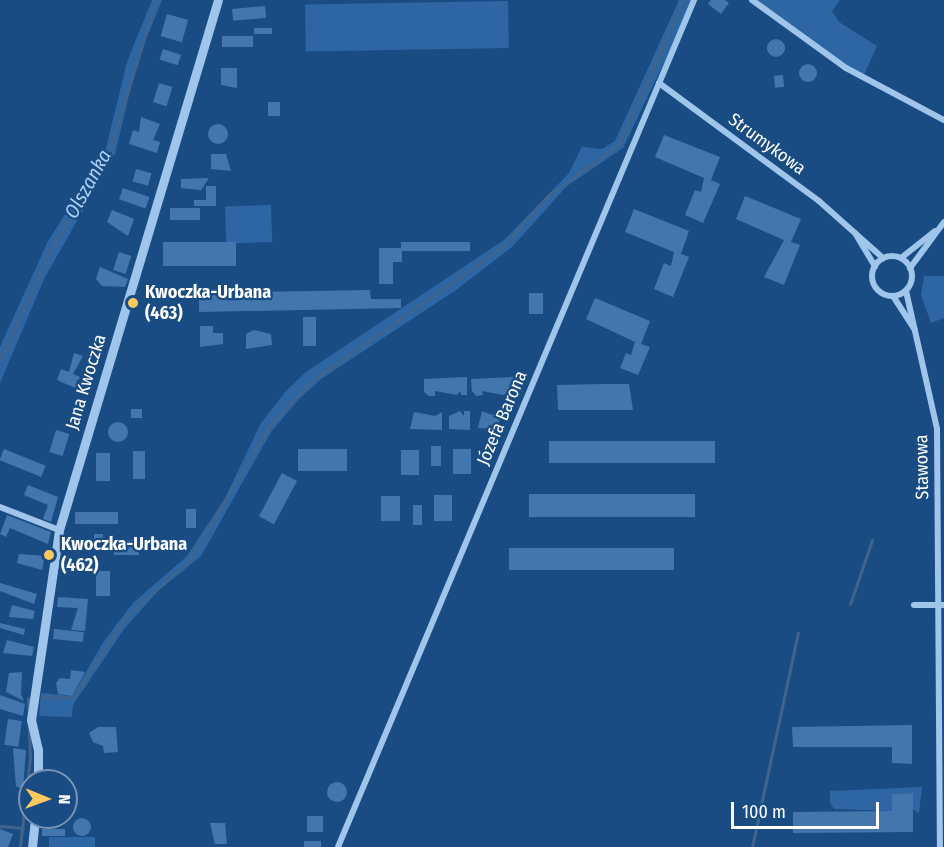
<!DOCTYPE html>
<meta charset="utf-8">
<style>
body{margin:0}
#map{position:relative;width:944px;height:847px;overflow:hidden;background:#1a4c84;font-family:"Fira Sans Condensed",sans-serif}
div>[style]{position:absolute}
[style*='--x']{left:calc(var(--x)*1px);top:calc(var(--y)*1px);width:calc(var(--w)*1px);rotate:calc(var(--a)*1deg)}
.green>*{inset:0;background:#2d66a2;transform-origin:0 0}
.stream>*{height:3px;margin:-1.5px;padding:0 1.5px;transform-origin:1.5px;border-radius:1.5px;background:#3f658e}
.building>*{inset:0;background:#4376ad;transform-origin:0 0}
.round{border-radius:50%}
.minor>*{height:6px;margin:-3px;padding:0 3px;transform-origin:3px;border-radius:3px;background:#a0c5eb}
.minor>.ring{margin:-3px;padding:0;box-sizing:content-box;background:none;border:6px solid #a0c5eb;border-radius:50%}
.tertiary>*{height:9px;margin:-4.5px;padding:0 4.5px;transform-origin:4.5px;border-radius:4.5px;background:#a0c5eb}
.dots>*{width:16px;height:16px;translate:-50% -50%;box-sizing:border-box;border:3px solid #1a4c84;border-radius:50%}
span{translate:-50% -50%;white-space:nowrap;text-align:center;line-height:1.15;-webkit-text-stroke:4.5px #1a4c84;paint-order:stroke}
.street-label{font-size:18px;color:#fff}
.poi-label{font-size:18px;color:#fff;font-weight:700}
.left{translate:0 -50%;text-align:left}
.water-label{font-size:20px;color:#abcff3;font-style:italic}
.north{position:absolute;left:18px;top:769px;width:60px;height:60px;box-sizing:border-box;background:#1a4c84;border:2px solid #7694b5;border-radius:50%;rotate:91deg;font-size:16px;font-weight:700;line-height:24px;text-align:center;color:#fff}
.north::after{content:'';display:block;margin:auto;width:21px;height:27px;background:#fdc95c;clip-path:polygon(50% 0,100% 100%,50% 72%,0 100%)}
.scale{position:absolute;left:731px;top:802px;width:148px;height:27px;box-sizing:border-box;border:3px solid #fff;border-top:0;padding-left:8px;font-size:18px;line-height:21px;white-space:nowrap;color:#fff;-webkit-text-stroke:4px #1a4c84;paint-order:stroke}
</style>
<div id="map">
<div class="green">
<div style="clip-path:polygon(152px 0,162px 0,137px 61px,115px 154px,44px 279px,0 383px,0 347px,48px 241px,105px 152px,127px 62px)"></div>
<div style="clip-path:polygon(679px 0,694px 0,623px 148px,567px 186px,512px 247px,456px 290px,321px 379px,298px 400px,271px 432px,201px 556px,159px 590px,124px 629px,73px 705px,72px 717px,39px 716px,41px 693px,72px 696px,104px 641px,133px 603px,187px 556px,225px 498px,261px 423px,286px 391px,306px 372px,504px 240px,569px 173px,582px 147px,602px 149px,615px 141px)"></div>
<div style="clip-path:polygon(752px 0,840px 0,832px 11px,839px 22px,877px 46px,863px 77px)"></div>
<div style="left:508px;top:1px;width:47px;height:203px;rotate:89deg"></div>
<div style="left:271px;top:205px;width:37px;height:46px;rotate:88deg"></div>
<div style="clip-path:polygon(924px 276px,944px 276px,944px 318px,931px 323px,921px 295px)"></div>
<div style="clip-path:polygon(922px 787px,919px 813px,912px 809px,912px 793px,892px 794px,892px 811px,834px 809px,830px 803px,830px 791px)"></div>
<div style="left:95px;top:837px;width:10px;height:46px;rotate:90deg"></div>
</div>
<div class="stream">
<div style="--x:0;--y:360;--w:122;--a:-65.3"></div>
<div style="--x:51;--y:249;--w:110;--a:-58.8"></div>
<div style="--x:108;--y:155;--w:162;--a:-72.8"></div>
<div style="--x:850;--y:604;--w:68;--a:-71"></div>
<div style="--x:42;--y:698;--w:32;--a:-2"></div>
<div style="--x:74;--y:697;--w:91;--a:-57.5"></div>
<div style="--x:123;--y:620;--w:91;--a:-42.3"></div>
<div style="--x:190;--y:559;--w:158;--a:-59.2"></div>
<div style="--x:271;--y:423;--w:60;--a:-45.7"></div>
<div style="--x:313;--y:380;--w:230;--a:-35.1"></div>
<div style="--x:501;--y:248;--w:70;--a:-47.9"></div>
<div style="--x:548;--y:196;--w:88;--a:-36.2"></div>
<div style="--x:619;--y:144;--w:158;--a:-66"></div>
<div style="--x:0;--y:826;--w:23;--a:5"></div>
<div style="--x:20;--y:847;--w:90;--a:-83.6"></div>
<div style="--x:30;--y:758;--w:60;--a:-91.9"></div>
<div style="--x:752;--y:847;--w:219;--a:-77.9"></div>
</div>
<div class="building">
<div style="clip-path:polygon(711px 0,725px 0,729px 3px,721px 14px,708px 4px)"></div>
<div style="left:265px;top:6px;width:12px;height:33px;rotate:85deg"></div>
<div style="left:167px;top:14px;width:22px;height:23px;rotate:16deg"></div>
<div style="left:254px;top:28px;width:18px;height:6px"></div>
<div style="left:253px;top:36px;width:11px;height:31px;rotate:90deg"></div>
<div class="round" style="left:767px;top:39px;width:18px;height:18px"></div>
<div style="left:163px;top:49px;width:19px;height:11px;rotate:18deg"></div>
<div class="round" style="left:799px;top:64px;width:18px;height:18px"></div>
<div style="clip-path:polygon(221px 68px,237px 68px,237px 88px,221px 85px)"></div>
<div style="left:783px;top:75px;width:12px;height:9px;rotate:85deg"></div>
<div style="left:159px;top:83px;width:14px;height:20px;rotate:17deg"></div>
<div style="left:280px;top:102px;width:14px;height:12px;rotate:90deg"></div>
<div style="clip-path:polygon(141px 117px,160px 124px,153px 140px,160px 142px,157px 153px,129px 144px,133px 130px,139px 132px)"></div>
<div class="round" style="left:208px;top:124px;width:20px;height:20px"></div>
<div style="clip-path:polygon(664px 135px,720px 157px,711px 180px,720px 184px,703px 223px,685px 215px,695px 190px,701px 192px,704px 178px,655px 157px)"></div>
<div style="clip-path:polygon(211px 154px,226px 154px,231px 171px,211px 169px)"></div>
<div style="left:136px;top:169px;width:16px;height:13px;rotate:15deg"></div>
<div style="clip-path:polygon(209px 178px,201px 190px,181px 188px,181px 179px)"></div>
<div style="clip-path:polygon(206px 186px,216px 186px,216px 206px,194px 206px,194px 200px,206px 200px)"></div>
<div style="left:123px;top:188px;width:28px;height:12px;rotate:19deg"></div>
<div style="clip-path:polygon(745px 196px,801px 219px,791px 242px,800px 245px,784px 285px,764px 277px,784px 240px,736px 219px)"></div>
<div style="left:170px;top:208px;width:30px;height:12px"></div>
<div style="clip-path:polygon(634px 209px,689px 231px,681px 254px,689px 257px,673px 297px,654px 289px,664px 263px,671px 266px,674px 252px,625px 232px)"></div>
<div style="clip-path:polygon(112px 210px,134px 219px,128px 236px,107px 222px)"></div>
<div style="left:163px;top:242px;width:73px;height:24px"></div>
<div style="clip-path:polygon(401px 242px,470px 242px,470px 251px,402px 251px,402px 262px,393px 262px,393px 284px,379px 284px,379px 248px,401px 248px)"></div>
<div style="left:119px;top:252px;width:13px;height:19px;rotate:18deg"></div>
<div style="clip-path:polygon(100px 267px,128px 279px,125px 287px,102px 286px,96px 279px)"></div>
<div style="clip-path:polygon(370px 290px,371px 299px,401px 299px,401px 308px,199px 312px,199px 293px)"></div>
<div style="left:529px;top:293px;width:14px;height:21px"></div>
<div style="clip-path:polygon(595px 298px,650px 321px,641px 344px,650px 347px,638px 375px,620px 368px,626px 353px,631px 355px,635px 342px,586px 319px)"></div>
<div style="left:303px;top:317px;width:13px;height:29px"></div>
<div style="clip-path:polygon(200px 326px,213px 326px,213px 333px,223px 333px,223px 344px,200px 347px)"></div>
<div style="clip-path:polygon(254px 330px,271px 334px,272px 345px,246px 349px,246px 334px)"></div>
<div style="clip-path:polygon(74px 353px,83px 356px,73px 374px,80px 377px,75px 388px,57px 380px,61px 369px,69px 372px)"></div>
<div style="clip-path:polygon(467px 377px,467px 395px,461px 395px,460px 391px,457px 395px,435px 391px,435px 396px,429px 396px,424px 392px,424px 379px)"></div>
<div style="clip-path:polygon(514px 377px,514px 395px,508px 395px,508px 391px,504px 395px,482px 391px,483px 395px,476px 396px,472px 391px,471px 379px)"></div>
<div style="clip-path:polygon(602px 384px,629px 384px,633px 410px,558px 410px,557px 385px)"></div>
<div style="left:131px;top:409px;width:11px;height:9px"></div>
<div style="clip-path:polygon(460px 411px,464px 416px,464px 411px,470px 411px,470px 430px,449px 429px,449px 416px)"></div>
<div style="clip-path:polygon(482px 411px,492px 415px,499px 411px,499px 429px,478px 428px)"></div>
<div style="clip-path:polygon(414px 412px,435px 416px,442px 412px,442px 430px,410px 429px)"></div>
<div class="round" style="left:108px;top:422px;width:20px;height:20px"></div>
<div style="left:56px;top:430px;width:14px;height:23px;rotate:17deg"></div>
<div style="left:715px;top:441px;width:22px;height:166px;rotate:90deg"></div>
<div style="left:431px;top:446px;width:10px;height:20px"></div>
<div style="left:4px;top:449px;width:45px;height:12px;rotate:22deg"></div>
<div style="left:347px;top:449px;width:22px;height:49px;rotate:90deg"></div>
<div style="left:453px;top:449px;width:18px;height:25px"></div>
<div style="left:419px;top:450px;width:25px;height:18px;rotate:90deg"></div>
<div style="left:145px;top:451px;width:28px;height:12px;rotate:90deg"></div>
<div style="left:96px;top:453px;width:14px;height:28px"></div>
<div style="left:282px;top:473px;width:17px;height:49px;rotate:28deg"></div>
<div style="clip-path:polygon(28px 485px,58px 497px,51px 522px,43px 519px,48px 505px,24px 495px)"></div>
<div style="left:695px;top:494px;width:23px;height:166px;rotate:90deg"></div>
<div style="left:434px;top:495px;width:18px;height:26px"></div>
<div style="left:381px;top:496px;width:19px;height:25px"></div>
<div style="left:413px;top:505px;width:9px;height:20px"></div>
<div style="left:186px;top:509px;width:10px;height:19px"></div>
<div style="left:75px;top:512px;width:43px;height:12px"></div>
<div style="clip-path:polygon(7px 515px,51px 532px,48px 544px,10px 528px,6px 537px,0 534px)"></div>
<div style="left:94px;top:534px;width:9px;height:12px"></div>
<div style="left:139px;top:540px;width:15px;height:25px;rotate:90deg"></div>
<div style="left:674px;top:548px;width:22px;height:165px;rotate:90deg"></div>
<div style="clip-path:polygon(19px 554px,45px 556px,42px 570px,17px 563px)"></div>
<div style="left:110px;top:571px;width:25px;height:14px;rotate:90deg"></div>
<div style="clip-path:polygon(0 583px,37px 594px,34px 604px,0 591px)"></div>
<div style="clip-path:polygon(58px 597px,88px 599px,85px 631px,71px 630px,78px 608px,57px 607px)"></div>
<div style="clip-path:polygon(12px 605px,35px 611px,33px 619px,9px 617px)"></div>
<div style="clip-path:polygon(0 623px,25px 629px,24px 635px,0 628px)"></div>
<div style="left:54px;top:629px;width:30px;height:10px;rotate:6deg"></div>
<div style="clip-path:polygon(7px 640px,34px 647px,32px 656px,3px 653px)"></div>
<div style="clip-path:polygon(71px 670px,85px 672px,72px 696px,58px 694px,56px 683px,60px 678px,70px 679px)"></div>
<div style="clip-path:polygon(22px 672px,21px 694px,24px 701px,6px 692px,9px 673px)"></div>
<div style="clip-path:polygon(0 695px,25px 704px,23px 716px,0 709px)"></div>
<div style="left:8px;top:719px;width:14px;height:26px;rotate:8deg"></div>
<div style="clip-path:polygon(912px 725px,912px 764px,892px 763px,892px 747px,793px 747px,792px 727px)"></div>
<div style="clip-path:polygon(98px 727px,116px 727px,118px 752px,104px 753px,103px 746px,93px 742px,89px 733px)"></div>
<div style="clip-path:polygon(13px 748px,26px 750px,23px 790px,16px 786px)"></div>
<div class="round" style="left:327px;top:782px;width:20px;height:20px"></div>
<div style="clip-path:polygon(913px 793px,913px 832px,793px 833px,793px 812px,892px 811px,892px 794px)"></div>
<div style="left:323px;top:816px;width:16px;height:16px;rotate:90deg"></div>
<div class="round" style="left:73px;top:818px;width:18px;height:18px"></div>
<div style="clip-path:polygon(210px 823px,225px 823px,227px 844px,215px 844px)"></div>
<div style="clip-path:polygon(0 829px,13px 834px,8px 847px,0 847px)"></div>
<div style="left:42px;top:829px;width:23px;height:7px"></div>
<div style="left:304px;top:841px;width:17px;height:6px"></div>
</div>
<div class="minor">
<div style="--x:752;--y:0;--w:116;--a:35.9"></div>
<div style="--x:846;--y:68;--w:111;--a:28"></div>
<div style="--x:659;--y:83;--w:199;--a:36.4"></div>
<div style="--x:819;--y:201;--w:86;--a:41.7"></div>
<div style="--x:855;--y:233;--w:39;--a:59"></div>
<div class="ring" style="left:872px;top:256px;width:34px;height:34px"></div>
<div style="--x:901;--y:258;--w:43;--a:-38.5"></div>
<div style="--x:910;--y:268;--w:57;--a:-53.5"></div>
<div style="--x:906;--y:291;--w:141;--a:77.3"></div>
<div style="--x:937;--y:429;--w:418;--a:89.6"></div>
<div style="--x:893;--y:296;--w:40;--a:57.1"></div>
<div style="--x:0;--y:507;--w:63;--a:21.3"></div>
<div style="--x:914;--y:605;--w:30;--a:0"></div>
<div style="--x:338;--y:847;--w:919;--a:-67.2"></div>
</div>
<div class="tertiary">
<div style="--x:38;--y:781;--w:31;--a:-90"></div>
<div style="--x:38;--y:750;--w:31;--a:-103"></div>
<div style="--x:31;--y:720;--w:192;--a:-81.6"></div>
<div style="--x:59;--y:530;--w:553;--a:-73.3"></div>
<div style="--x:32;--y:847;--w:30;--a:-84"></div>
</div>
<div class="dots">
<div style="left:133px;top:303px;background:#fdc95c"></div>
<div style="left:49px;top:555px;background:#fdc95c"></div>
</div>
<div class="street-label">
<span style="left:767px;top:144px;rotate:36deg">Strumykowa</span>
<span style="left:86px;top:382px;rotate:-73deg">Jana Kwoczka</span>
<span style="left:502px;top:418px;rotate:-67deg">Józefa Barona</span>
<span style="left:922px;top:467px;rotate:-91deg">Stawowa</span>
</div>
<div class="poi-label">
<span class="left" style="left:145px;top:303px">Kwoczka-Urbana<br>(463)</span>
<span class="left" style="left:61px;top:555px">Kwoczka-Urbana<br>(462)</span>
</div>
<div class="water-label">
<span style="left:88px;top:184px;rotate:-61deg">Olszanka</span>
</div>
<div class="north">N</div>
<div class="scale">100 m</div>
</div>
